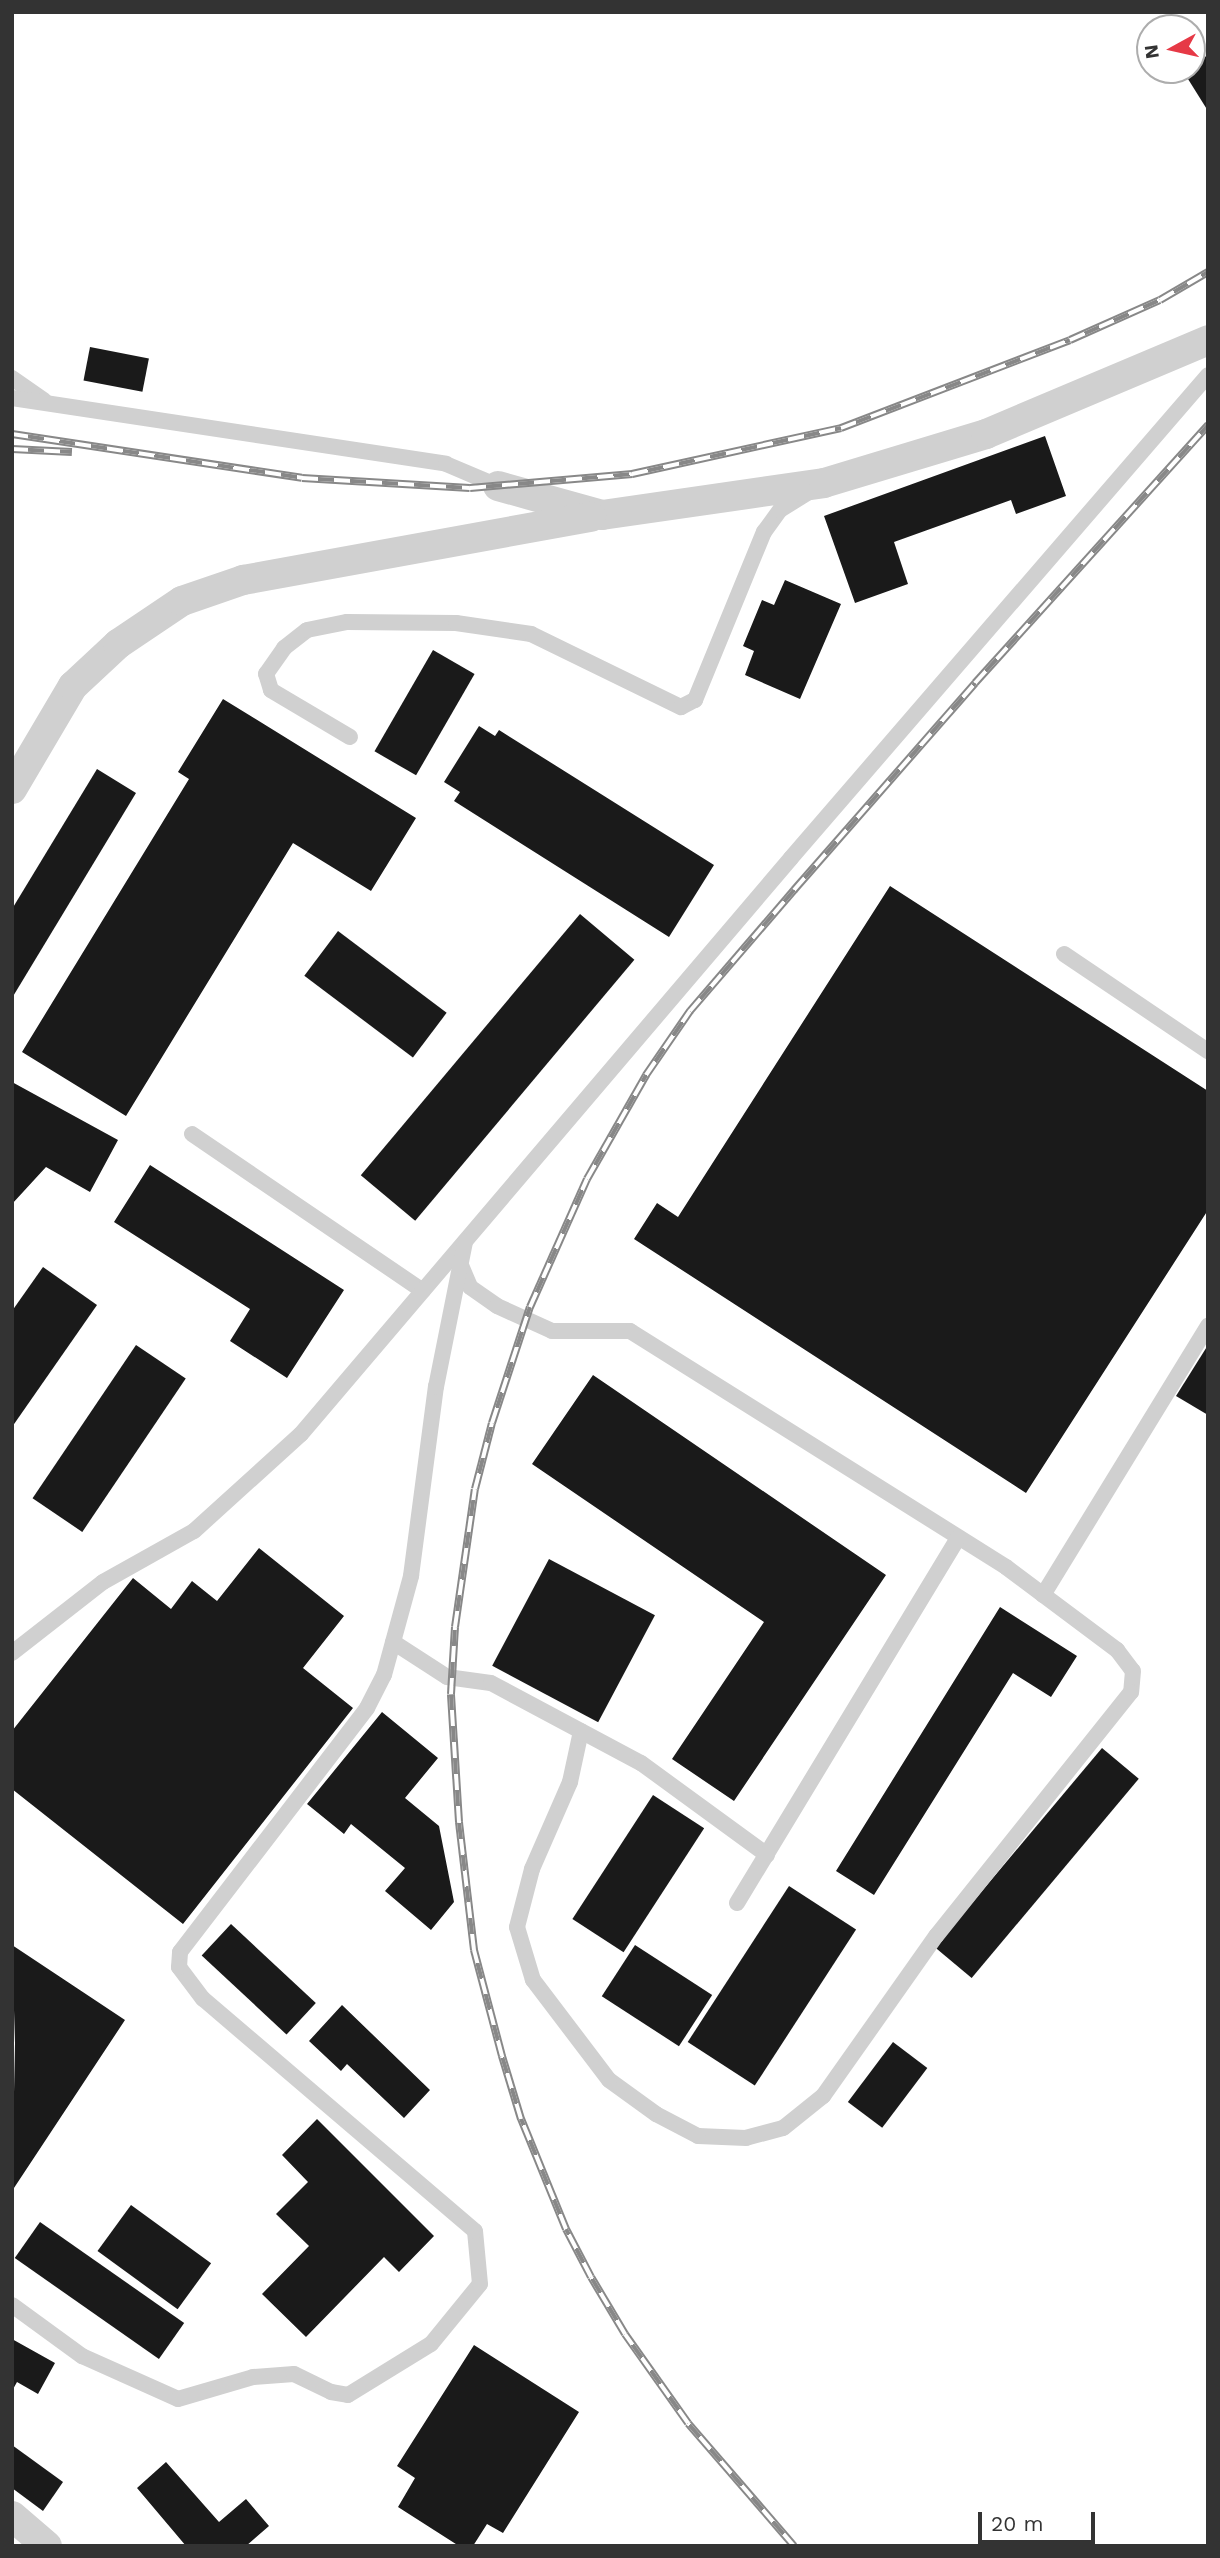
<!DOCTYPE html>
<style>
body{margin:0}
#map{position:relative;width:1220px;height:2558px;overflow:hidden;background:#fff;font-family:"Work Sans",sans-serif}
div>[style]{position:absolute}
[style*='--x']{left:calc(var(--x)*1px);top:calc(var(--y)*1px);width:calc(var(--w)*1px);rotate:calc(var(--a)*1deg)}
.building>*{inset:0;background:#1a1a1a;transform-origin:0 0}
.lane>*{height:16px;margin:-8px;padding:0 8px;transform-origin:8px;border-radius:8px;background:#d0d0d0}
.street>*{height:30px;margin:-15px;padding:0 15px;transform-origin:15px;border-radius:15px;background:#d0d0d0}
.rail>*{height:8px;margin-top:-4px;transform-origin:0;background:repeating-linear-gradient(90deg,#fff 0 16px,#888 0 32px);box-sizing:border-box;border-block:2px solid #888}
span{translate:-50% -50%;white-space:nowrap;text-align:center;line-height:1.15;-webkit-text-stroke:7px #fff;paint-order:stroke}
.frame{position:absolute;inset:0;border:14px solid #333;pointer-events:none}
.north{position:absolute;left:1136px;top:14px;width:70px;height:70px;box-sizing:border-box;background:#fff;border:2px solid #adadad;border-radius:50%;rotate:262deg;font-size:19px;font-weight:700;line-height:28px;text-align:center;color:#333}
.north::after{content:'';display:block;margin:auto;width:24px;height:32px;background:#e63946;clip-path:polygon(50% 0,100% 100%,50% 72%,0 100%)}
.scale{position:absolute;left:978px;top:2512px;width:117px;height:32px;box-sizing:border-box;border:4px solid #333;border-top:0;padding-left:9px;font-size:21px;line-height:24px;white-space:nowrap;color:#333;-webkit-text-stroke:5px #fff;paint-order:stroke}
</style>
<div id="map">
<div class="building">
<div style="clip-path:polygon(1208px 55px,1208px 111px,1183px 71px,1192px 70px,1192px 65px)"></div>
<div style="left:90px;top:347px;width:60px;height:34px;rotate:11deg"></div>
<div style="clip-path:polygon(1045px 436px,1066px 496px,1016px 514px,1011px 500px,894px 542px,908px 584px,855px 603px,824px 516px)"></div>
<div style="clip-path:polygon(785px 580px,841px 604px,800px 699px,745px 675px,754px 651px,743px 646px,762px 600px,774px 605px)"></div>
<div style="left:433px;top:650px;width:48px;height:117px;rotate:30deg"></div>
<div style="clip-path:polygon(223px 699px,416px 818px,371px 891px,293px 843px,126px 1116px,22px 1052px,189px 779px,178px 772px)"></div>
<div style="clip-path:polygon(479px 726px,495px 736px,499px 730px,714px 865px,669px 937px,454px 801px,460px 792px,444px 782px)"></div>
<div style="clip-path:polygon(97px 769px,136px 793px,12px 998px,12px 909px)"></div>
<div style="clip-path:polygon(890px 886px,1208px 1091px,1208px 1210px,1026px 1493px,634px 1239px,657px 1203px,678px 1217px)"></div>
<div style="left:580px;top:914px;width:71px;height:341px;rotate:40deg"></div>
<div style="left:338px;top:931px;width:136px;height:56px;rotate:37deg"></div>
<div style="clip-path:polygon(12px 1082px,118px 1140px,90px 1192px,46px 1167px,12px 1204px)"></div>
<div style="clip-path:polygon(150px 1165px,344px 1290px,287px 1378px,230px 1341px,250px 1309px,114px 1222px)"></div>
<div style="clip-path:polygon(43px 1267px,97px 1305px,12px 1427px,12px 1311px)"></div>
<div style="left:136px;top:1345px;width:60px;height:185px;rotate:34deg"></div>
<div style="clip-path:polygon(1208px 1345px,1208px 1415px,1176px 1396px)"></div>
<div style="clip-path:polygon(593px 1375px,886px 1575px,734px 1801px,672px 1759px,764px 1622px,532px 1464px)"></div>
<div style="clip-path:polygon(259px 1548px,344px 1616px,303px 1668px,353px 1708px,183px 1924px,12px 1789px,12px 1731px,133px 1578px,171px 1609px,192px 1581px,217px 1601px)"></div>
<div style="left:549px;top:1559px;width:120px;height:121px;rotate:28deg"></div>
<div style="clip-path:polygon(1000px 1607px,1077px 1656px,1051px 1697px,1013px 1673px,874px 1895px,836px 1871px)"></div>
<div style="clip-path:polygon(382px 1712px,438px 1758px,405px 1798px,439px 1826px,454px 1902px,431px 1930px,385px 1891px,405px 1868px,351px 1824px,344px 1834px,307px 1804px)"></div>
<div style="left:1102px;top:1748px;width:48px;height:260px;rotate:40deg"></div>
<div style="left:653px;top:1795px;width:61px;height:148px;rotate:33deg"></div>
<div style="left:789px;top:1886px;width:80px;height:186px;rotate:33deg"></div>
<div style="left:231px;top:1924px;width:116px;height:43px;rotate:43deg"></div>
<div style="clip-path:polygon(12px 1945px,125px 2020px,12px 2191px,15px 2043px)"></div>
<div style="left:635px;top:1945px;width:92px;height:61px;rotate:33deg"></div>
<div style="clip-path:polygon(342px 2005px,430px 2090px,404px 2118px,347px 2064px,341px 2071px,309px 2041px)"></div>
<div style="left:893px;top:2042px;width:43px;height:75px;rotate:37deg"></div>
<div style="clip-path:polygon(317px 2119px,434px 2236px,399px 2272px,384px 2257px,306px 2337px,262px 2294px,309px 2246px,276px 2214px,308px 2182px,282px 2155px)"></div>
<div style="left:131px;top:2205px;width:99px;height:57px;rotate:36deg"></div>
<div style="left:40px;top:2222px;width:176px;height:44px;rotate:35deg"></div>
<div style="clip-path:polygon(12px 2339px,55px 2363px,38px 2394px,17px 2382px,12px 2391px)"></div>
<div style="clip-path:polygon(474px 2345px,579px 2412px,503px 2533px,487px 2524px,473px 2546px,459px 2546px,398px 2507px,415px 2478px,397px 2466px)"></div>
<div style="clip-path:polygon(12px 2445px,63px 2482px,43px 2511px,12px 2488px)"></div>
<div style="clip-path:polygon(166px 2462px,219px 2522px,246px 2499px,269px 2526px,246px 2546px,186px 2546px,137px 2488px)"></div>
</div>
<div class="lane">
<div style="--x:12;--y:378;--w:39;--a:35"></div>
<div style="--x:12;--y:398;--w:439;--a:8.6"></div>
<div style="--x:446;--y:464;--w:56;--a:22.9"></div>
<div style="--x:350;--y:737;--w:92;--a:-149.3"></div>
<div style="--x:271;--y:690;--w:17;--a:-107"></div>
<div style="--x:266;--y:674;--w:32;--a:-55"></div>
<div style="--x:284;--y:648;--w:29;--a:-38"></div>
<div style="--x:307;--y:630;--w:41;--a:-11.3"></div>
<div style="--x:347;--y:622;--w:109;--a:0.5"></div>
<div style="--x:456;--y:623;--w:76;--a:8.3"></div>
<div style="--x:531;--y:634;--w:167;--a:26"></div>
<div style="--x:681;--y:707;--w:16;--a:-27"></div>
<div style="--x:695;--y:700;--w:182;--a:-67.7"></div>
<div style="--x:764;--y:532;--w:27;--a:-54"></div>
<div style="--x:780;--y:510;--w:36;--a:-32"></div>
<div style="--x:1064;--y:954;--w:174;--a:34"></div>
<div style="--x:192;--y:1134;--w:279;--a:34.2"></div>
<div style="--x:460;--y:1263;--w:26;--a:67"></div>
<div style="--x:470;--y:1287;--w:33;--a:35"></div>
<div style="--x:497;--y:1306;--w:60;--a:24.4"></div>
<div style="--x:552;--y:1331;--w:78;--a:0"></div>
<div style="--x:630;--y:1331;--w:444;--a:32.1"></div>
<div style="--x:1006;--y:1567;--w:139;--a:36.8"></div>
<div style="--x:1117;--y:1650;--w:26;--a:53"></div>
<div style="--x:1133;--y:1671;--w:21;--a:95"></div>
<div style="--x:1131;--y:1692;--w:312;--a:128.6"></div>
<div style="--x:936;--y:1936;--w:196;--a:125.2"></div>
<div style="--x:823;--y:2096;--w:51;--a:141.3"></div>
<div style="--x:783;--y:2128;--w:38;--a:165"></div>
<div style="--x:746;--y:2138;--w:48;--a:-177.6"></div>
<div style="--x:698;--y:2136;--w:47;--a:-152.4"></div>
<div style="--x:656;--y:2114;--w:58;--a:-144.1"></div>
<div style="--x:609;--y:2080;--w:126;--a:-127.2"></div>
<div style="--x:533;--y:1980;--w:55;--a:-106.8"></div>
<div style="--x:517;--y:1927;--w:60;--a:-75.5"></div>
<div style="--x:532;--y:1869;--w:95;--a:-66.4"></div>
<div style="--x:570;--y:1782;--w:52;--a:-77.8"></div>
<div style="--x:1043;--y:1595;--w:316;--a:-58.5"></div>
<div style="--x:393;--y:1642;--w:64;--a:32.9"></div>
<div style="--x:447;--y:1677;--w:44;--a:7.8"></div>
<div style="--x:491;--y:1683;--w:170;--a:28.1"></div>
<div style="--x:641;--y:1763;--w:156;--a:36.1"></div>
<div style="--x:12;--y:1653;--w:115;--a:-38"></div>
<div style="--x:103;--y:1582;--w:104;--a:-29.3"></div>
<div style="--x:194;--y:1531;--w:144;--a:-42.2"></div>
<div style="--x:301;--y:1434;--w:756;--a:-49.61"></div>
<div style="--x:791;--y:858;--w:638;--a:-49.19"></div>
<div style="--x:737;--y:1903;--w:427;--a:-58.8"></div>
<div style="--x:12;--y:2305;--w:87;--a:36.1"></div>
<div style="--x:82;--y:2356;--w:105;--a:24.1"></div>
<div style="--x:178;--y:2399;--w:78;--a:-16.3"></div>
<div style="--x:253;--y:2377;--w:41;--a:-4.2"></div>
<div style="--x:294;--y:2374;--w:41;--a:25.9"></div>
<div style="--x:331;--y:2392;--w:17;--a:10"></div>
<div style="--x:348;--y:2395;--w:97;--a:-31.6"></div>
<div style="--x:431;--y:2344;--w:77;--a:-50.8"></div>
<div style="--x:480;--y:2284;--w:53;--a:-95.4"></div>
<div style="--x:475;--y:2231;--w:358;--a:-139.5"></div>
<div style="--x:203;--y:1999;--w:40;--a:-127"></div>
<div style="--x:179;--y:1967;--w:15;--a:-86"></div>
<div style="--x:180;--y:1952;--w:307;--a:-52.5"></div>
<div style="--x:367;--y:1708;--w:37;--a:-63"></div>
<div style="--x:384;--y:1675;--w:103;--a:-74.7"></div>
<div style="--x:411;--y:1576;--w:191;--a:-82.5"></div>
<div style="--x:436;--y:1387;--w:148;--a:-78.7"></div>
</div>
<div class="street">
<div style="--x:498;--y:486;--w:108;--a:15.6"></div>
<div style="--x:602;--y:515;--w:224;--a:-8.2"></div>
<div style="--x:824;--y:483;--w:169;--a:-16.8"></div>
<div style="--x:986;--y:434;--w:241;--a:-22.9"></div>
<div style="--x:12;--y:789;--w:120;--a:-59.4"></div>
<div style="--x:73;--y:686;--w:62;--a:-43"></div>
<div style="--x:118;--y:644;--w:77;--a:-33.9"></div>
<div style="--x:182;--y:601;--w:65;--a:-19"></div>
<div style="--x:243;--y:580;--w:354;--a:-10.3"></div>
<div style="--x:12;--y:2516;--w:46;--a:40.6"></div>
</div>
<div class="rail">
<div style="--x:12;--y:434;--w:293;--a:8.6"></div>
<div style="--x:302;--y:478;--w:168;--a:3.4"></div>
<div style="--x:470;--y:488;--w:163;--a:-4.9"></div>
<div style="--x:632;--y:474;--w:214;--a:-12.4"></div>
<div style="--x:841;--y:428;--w:245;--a:-21"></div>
<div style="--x:1070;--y:340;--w:98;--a:-24"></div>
<div style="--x:1160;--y:300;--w:56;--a:-30.3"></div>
<div style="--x:12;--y:449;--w:60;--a:2.9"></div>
<div style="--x:794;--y:2546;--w:162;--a:-130.8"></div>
<div style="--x:688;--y:2423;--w:109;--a:-125.3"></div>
<div style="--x:625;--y:2334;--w:66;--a:-120.8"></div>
<div style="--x:591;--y:2277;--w:54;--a:-117.5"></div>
<div style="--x:566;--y:2229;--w:119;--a:-112.2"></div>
<div style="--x:521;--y:2119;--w:66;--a:-106.8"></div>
<div style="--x:502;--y:2056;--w:110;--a:-104.8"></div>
<div style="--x:474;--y:1950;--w:129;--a:-96.7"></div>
<div style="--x:459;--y:1822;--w:128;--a:-93.6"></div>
<div style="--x:451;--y:1694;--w:67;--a:-86.6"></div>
<div style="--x:455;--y:1627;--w:139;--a:-81.8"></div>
<div style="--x:475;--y:1489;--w:68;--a:-75.6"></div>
<div style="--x:492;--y:1423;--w:122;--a:-71.9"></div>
<div style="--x:530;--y:1307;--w:140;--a:-66"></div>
<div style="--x:587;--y:1179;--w:120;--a:-60.4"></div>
<div style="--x:646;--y:1075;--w:78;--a:-55.5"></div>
<div style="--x:690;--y:1011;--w:160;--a:-49.3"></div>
<div style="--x:794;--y:890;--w:275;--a:-48.8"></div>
<div style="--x:975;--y:683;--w:348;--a:-47.9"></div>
</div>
<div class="frame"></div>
<div class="north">N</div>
<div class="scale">20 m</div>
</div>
